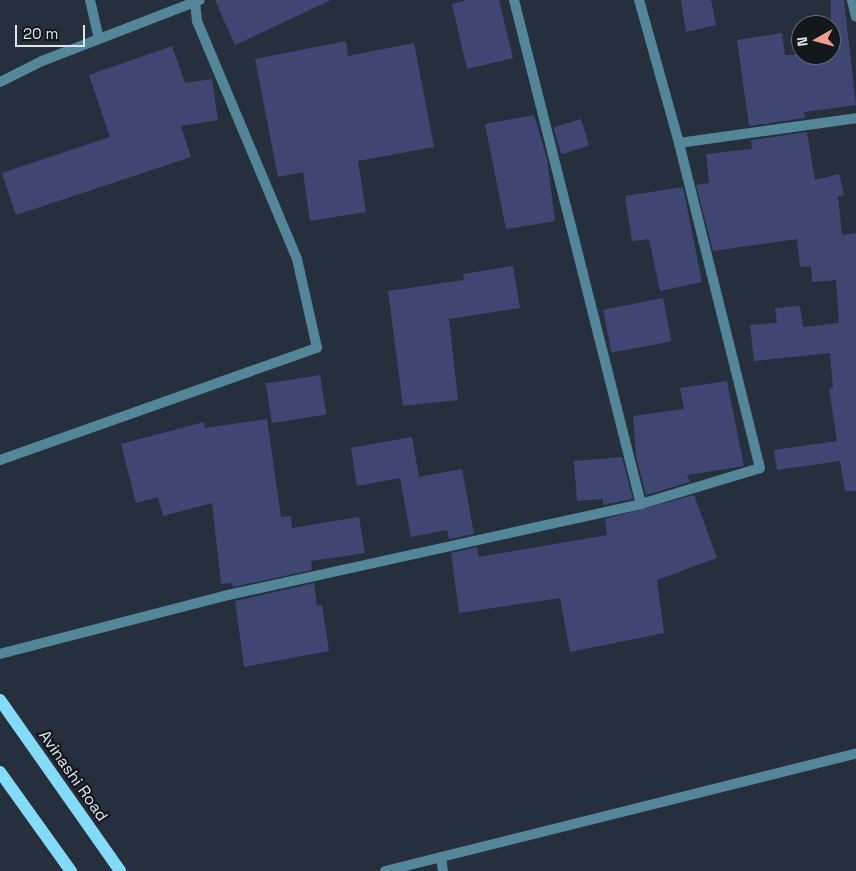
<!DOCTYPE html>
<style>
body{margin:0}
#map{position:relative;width:856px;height:871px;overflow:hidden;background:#25303c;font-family:"Space Grotesk",sans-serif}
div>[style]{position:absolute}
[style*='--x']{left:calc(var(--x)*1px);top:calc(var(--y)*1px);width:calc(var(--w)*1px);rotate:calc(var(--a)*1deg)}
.building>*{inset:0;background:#404674;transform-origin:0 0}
.service>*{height:10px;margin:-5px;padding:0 5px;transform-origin:5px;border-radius:5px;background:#528698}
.minor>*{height:10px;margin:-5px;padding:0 5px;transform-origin:5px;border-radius:5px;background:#528698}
.primary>*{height:12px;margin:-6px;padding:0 6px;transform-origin:6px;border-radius:6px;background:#84dbf8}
span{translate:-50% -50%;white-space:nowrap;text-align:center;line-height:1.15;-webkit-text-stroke:4.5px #13181d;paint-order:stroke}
.street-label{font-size:16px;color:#dde4ec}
.north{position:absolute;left:791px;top:15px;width:50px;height:50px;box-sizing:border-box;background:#13181d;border:1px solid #646a70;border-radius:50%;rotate:263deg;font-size:14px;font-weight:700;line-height:20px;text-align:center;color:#dde4ec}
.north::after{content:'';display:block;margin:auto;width:18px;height:22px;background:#f59c91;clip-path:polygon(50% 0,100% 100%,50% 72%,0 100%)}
.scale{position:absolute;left:15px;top:25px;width:70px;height:22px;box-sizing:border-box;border:2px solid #dde4ec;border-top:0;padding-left:6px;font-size:15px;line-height:18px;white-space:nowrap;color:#dde4ec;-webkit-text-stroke:4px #13181d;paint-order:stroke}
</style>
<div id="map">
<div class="building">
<div style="clip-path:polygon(215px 0,331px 0,235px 45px)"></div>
<div style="clip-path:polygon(467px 0,499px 0,513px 58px,467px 69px,452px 4px)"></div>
<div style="clip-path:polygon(681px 0,711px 0,716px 25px,686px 32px)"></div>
<div style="clip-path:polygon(831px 0,844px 0,856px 105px,804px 112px,805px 118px,749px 126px,737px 40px,782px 33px,785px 55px,831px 55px)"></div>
<div style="clip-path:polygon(346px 41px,348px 56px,414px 43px,434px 147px,358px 161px,366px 212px,310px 221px,303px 172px,278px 177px,255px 59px)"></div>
<div style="clip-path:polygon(172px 46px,185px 83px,212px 79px,218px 120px,181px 126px,191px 157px,16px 215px,2px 173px,110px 137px,89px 75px)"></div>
<div style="clip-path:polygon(534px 115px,547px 159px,555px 221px,506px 229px,485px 124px)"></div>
<div style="left:581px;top:119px;width:28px;height:29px;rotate:73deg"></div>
<div style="clip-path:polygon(807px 132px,815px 180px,839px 174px,844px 195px,838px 196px,842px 235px,856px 233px,856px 491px,845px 491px,840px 461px,777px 470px,774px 450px,837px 441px,829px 389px,833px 388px,830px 353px,754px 361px,750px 325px,777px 323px,775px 308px,800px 306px,803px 327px,839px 323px,836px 280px,812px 282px,811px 266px,800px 267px,797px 239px,713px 251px,696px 185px,709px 183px,706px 154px,752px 149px,751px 140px)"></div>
<div style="clip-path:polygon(683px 187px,702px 282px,660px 291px,649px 239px,632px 241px,625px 196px)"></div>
<div style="clip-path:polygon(513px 266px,520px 308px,449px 319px,458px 400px,403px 406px,388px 291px,464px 280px,463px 274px)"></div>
<div style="left:663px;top:298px;width:44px;height:61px;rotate:79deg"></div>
<div style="left:320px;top:375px;width:40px;height:55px;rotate:81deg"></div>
<div style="clip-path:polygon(727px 381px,744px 466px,687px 475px,690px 482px,646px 495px,636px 456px,633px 416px,684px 409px,680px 388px)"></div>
<div style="clip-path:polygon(267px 419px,281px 517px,291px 516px,292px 528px,359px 517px,365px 553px,311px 561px,312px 570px,233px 587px,232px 583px,221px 584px,212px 503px,163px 516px,158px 497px,136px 503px,121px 444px,204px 422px,205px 428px)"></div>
<div style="clip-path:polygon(412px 437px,419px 477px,462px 469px,474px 534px,449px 539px,447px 530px,411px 537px,400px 478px,357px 486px,351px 448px)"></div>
<div style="clip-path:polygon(622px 457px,633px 499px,603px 505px,603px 499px,577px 501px,574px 461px)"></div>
<div style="clip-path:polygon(694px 495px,717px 558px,657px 580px,664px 633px,570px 652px,560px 598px,459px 613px,451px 553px,477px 547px,479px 557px,607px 535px,605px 519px)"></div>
<div style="clip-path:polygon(314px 583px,317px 606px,322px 605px,329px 651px,244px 667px,235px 601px)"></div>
</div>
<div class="service">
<div style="--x:195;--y:2;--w:19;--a:84"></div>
<div style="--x:197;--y:21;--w:258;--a:67.2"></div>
<div style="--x:297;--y:259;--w:91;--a:77.3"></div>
<div style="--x:441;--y:857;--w:14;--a:82"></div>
</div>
<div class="minor">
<div style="--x:90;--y:0;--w:39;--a:77"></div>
<div style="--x:514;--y:0;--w:520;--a:75.86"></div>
<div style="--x:852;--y:0;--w:17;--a:77"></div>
<div style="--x:0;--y:82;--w:47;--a:-26.6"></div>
<div style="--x:42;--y:61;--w:169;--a:-21.1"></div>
<div style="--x:679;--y:143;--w:179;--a:-8"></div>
<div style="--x:0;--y:460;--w:336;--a:-19.5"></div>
<div style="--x:0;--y:654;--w:236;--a:-14.5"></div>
<div style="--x:228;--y:595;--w:423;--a:-12.4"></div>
<div style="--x:641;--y:504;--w:124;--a:-16.8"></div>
<div style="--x:760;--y:468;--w:335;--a:-104"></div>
<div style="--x:679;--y:143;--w:148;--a:-105.6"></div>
<div style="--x:385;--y:871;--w:485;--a:-14"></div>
</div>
<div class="primary">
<div style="--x:0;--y:700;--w:209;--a:54.9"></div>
<div style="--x:0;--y:772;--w:122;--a:54.4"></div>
</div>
<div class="street-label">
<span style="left:73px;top:776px;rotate:55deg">Avinashi Road</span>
</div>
<div class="north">N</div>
<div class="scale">20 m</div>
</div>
